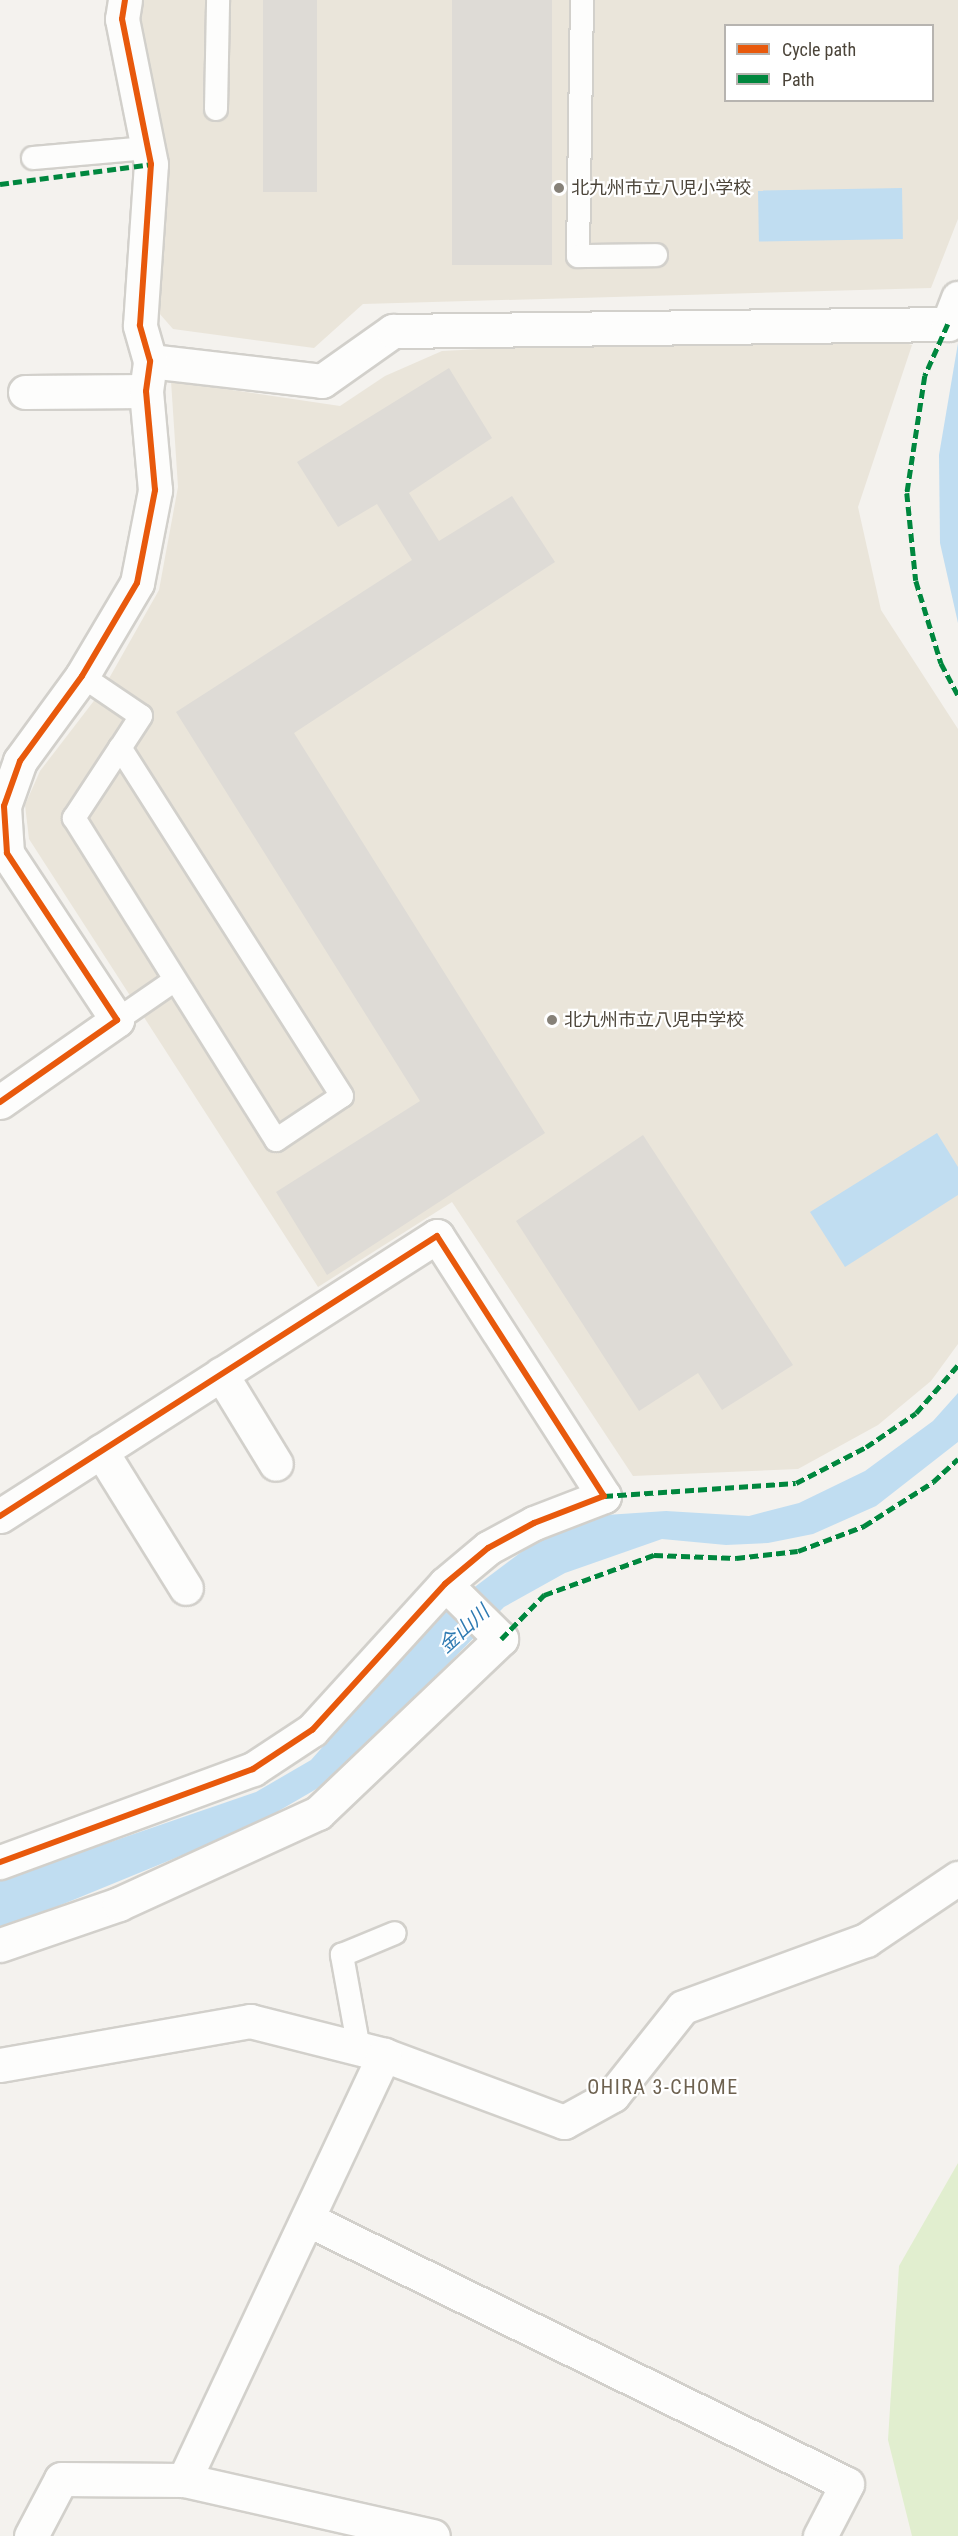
<!DOCTYPE html>
<meta charset="utf-8">
<style>
body{margin:0}
#map{position:relative;width:958px;height:2536px;overflow:hidden;background:#f4f2ee;font-family:"Roboto Condensed","Noto Sans JP",sans-serif}
div>[style]{position:absolute}
[style*='--x']{left:calc(var(--x)*1px);top:calc(var(--y)*1px);width:calc(var(--w)*1px);rotate:calc(var(--a)*1deg)}
.education>*{inset:0;background:#eae5da}
.green>*{inset:0;background:#e1eecf}
.water>*{inset:0;background:#c0ddf1;transform-origin:0 0}
.building>*{inset:0;background:#dedbd6;transform-origin:0 0}
.roads{filter:drop-shadow(2px 0 #d2d0cb) drop-shadow(-2px 0 #d2d0cb) drop-shadow(0 2px #d2d0cb) drop-shadow(0 -2px #d2d0cb)}
.service>*{height:22px;margin:-11px;padding:0 11px;transform-origin:11px;border-radius:11px;background:#fdfdfc}
.minor>*{height:33px;margin:-16.5px;padding:0 16.5px;transform-origin:16.5px;border-radius:16.5px;background:#fdfdfc}
.quiet>*{height:4.5px;margin-top:-2.25px;transform-origin:0;background:repeating-linear-gradient(90deg,#00873e 0 9px,transparent 0 13.5px)}
.cycleway>*{height:6px;margin:-3px;padding:0 3px;transform-origin:3px;border-radius:3px;background:#e8590c}
.dots>*{width:16px;height:16px;translate:-50% -50%;box-sizing:border-box;border:3px solid #fff;border-radius:50%}
span{translate:-50% -50%;white-space:nowrap;text-align:center;line-height:1.15;-webkit-text-stroke:4.5px #fff;paint-order:stroke}
.poi-label{font-size:18px;color:#4b4439}
.left{translate:0 -50%;text-align:left}
.water-label{font-size:20px;color:#2e7ab2;font-style:italic}
.neighbourhood-label{font-size:20px;color:#6e6250;letter-spacing:1.5px}
.legend{position:absolute;left:724px;top:24px;width:210px;height:78px;box-sizing:border-box;background:#fff;border:2px solid #b7b4b0;margin:0;padding:8px 10px;list-style:none;font-size:18px;color:#4b4439}
.legend li{display:flex;align-items:center;gap:12px;height:30px}
.legend b{width:30px;border:2px solid #b7b4b0}
</style>
<div id="map">
<div class="education">
<div style="clip-path:polygon(evenodd,137px 0,958px 0,958px 219px,931px 288px,363px 304px,314px 348px,173px 329px,159px 313px,161px 156px,134px 20px,137px 0,726px 26px,932px 26px,932px 100px,726px 100px,726px 26px)"></div>
<div style="clip-path:polygon(860px 329px,912px 345px,858px 507px,881px 610px,958px 729px,958px 1344px,931px 1381px,878px 1425px,798px 1469px,633px 1476px,452px 1202px,318px 1287px,29px 839px,25px 805px,40px 771px,103px 689px,159px 590px,178px 487px,171px 381px,340px 406px,385px 376px,442px 351px)"></div>
</div>
<div class="green">
<div style="clip-path:polygon(958px 2163px,958px 2536px,912px 2536px,888px 2440px,899px 2266px)"></div>
</div>
<div class="water">
<div style="left:902px;top:188px;width:51px;height:144px;rotate:89deg"></div>
<div style="clip-path:polygon(958px 343px,958px 623px,940px 543px,939px 455px)"></div>
<div style="clip-path:polygon(937px 1133px,958px 1167px,958px 1195px,845px 1267px,810px 1212px)"></div>
<div style="clip-path:polygon(958px 1393px,958px 1442px,876px 1506px,813px 1534px,768px 1543px,726px 1545px,662px 1539px,565px 1573px,504px 1607px,337px 1777px,251px 1827px,0 1930px,0 1880px,256px 1792px,311px 1760px,444px 1610px,540px 1538px,606px 1515px,666px 1511px,749px 1516px,799px 1503px,865px 1471px,933px 1421px)"></div>
</div>
<div class="building">
<div style="left:263px;top:0;width:54px;height:192px"></div>
<div style="left:452px;top:0;width:100px;height:265px"></div>
<div style="clip-path:polygon(449px 368px,492px 438px,409px 493px,439px 541px,512px 496px,555px 562px,294px 733px,545px 1133px,327px 1275px,276px 1192px,420px 1101px,176px 712px,412px 560px,377px 504px,338px 527px,297px 462px)"></div>
<div style="clip-path:polygon(643px 1135px,793px 1365px,722px 1410px,698px 1373px,639px 1411px,516px 1221px)"></div>
</div>
<div class="roads">
<div class="service">
<div style="--x:582;--y:0;--w:256;--a:90.9"></div>
<div style="--x:578;--y:256;--w:78;--a:-0.7"></div>
<div style="--x:216;--y:109;--w:109;--a:-88.9"></div>
<div style="--x:33;--y:158;--w:115;--a:-5"></div>
<div style="--x:82;--y:676;--w:71;--a:34.1"></div>
<div style="--x:141;--y:716;--w:38;--a:123"></div>
<div style="--x:120;--y:748;--w:84;--a:123.3"></div>
<div style="--x:74;--y:818;--w:380;--a:57.9"></div>
<div style="--x:276;--y:1140;--w:79;--a:-33.7"></div>
<div style="--x:342;--y:1096;--w:413;--a:-122.5"></div>
<div style="--x:117;--y:1020;--w:70;--a:-34.6"></div>
<div style="--x:359;--y:2049;--w:96;--a:-100.3"></div>
<div style="--x:342;--y:1955;--w:57;--a:-22.5"></div>
</div>
<div class="minor">
<div style="--x:150;--y:361;--w:173;--a:6.6"></div>
<div style="--x:322;--y:381;--w:87;--a:-35.2"></div>
<div style="--x:393;--y:331;--w:555;--a:-0.72"></div>
<div style="--x:948;--y:324;--w:28;--a:-69"></div>
<div style="--x:25;--y:392;--w:121;--a:-0.5"></div>
<div style="--x:0;--y:1102;--w:143;--a:-35"></div>
<div style="--x:117;--y:1020;--w:200;--a:-123.4"></div>
<div style="--x:7;--y:853;--w:47;--a:-93.7"></div>
<div style="--x:4;--y:806;--w:48;--a:-70.4"></div>
<div style="--x:20;--y:761;--w:105;--a:-53.9"></div>
<div style="--x:82;--y:676;--w:108;--a:-59.4"></div>
<div style="--x:137;--y:583;--w:95;--a:-79"></div>
<div style="--x:155;--y:490;--w:99;--a:-95.2"></div>
<div style="--x:146;--y:391;--w:30;--a:-82"></div>
<div style="--x:150;--y:361;--w:37;--a:-106"></div>
<div style="--x:140;--y:325;--w:161;--a:-86.1"></div>
<div style="--x:151;--y:164;--w:148;--a:-101.3"></div>
<div style="--x:122;--y:19;--w:19;--a:-81"></div>
<div style="--x:221;--y:1374;--w:105;--a:58.6"></div>
<div style="--x:101;--y:1451;--w:161;--a:58.2"></div>
<div style="--x:0;--y:1516;--w:519;--a:-32.65"></div>
<div style="--x:437;--y:1236;--w:309;--a:57.3"></div>
<div style="--x:604;--y:1496;--w:75;--a:158.9"></div>
<div style="--x:534;--y:1523;--w:52;--a:151.5"></div>
<div style="--x:488;--y:1548;--w:56;--a:140.1"></div>
<div style="--x:445;--y:1584;--w:197;--a:132.3"></div>
<div style="--x:312;--y:1730;--w:71;--a:146.5"></div>
<div style="--x:253;--y:1769;--w:270;--a:159.8"></div>
<div style="--x:0;--y:1945;--w:126;--a:-19"></div>
<div style="--x:119;--y:1904;--w:219;--a:-24.6"></div>
<div style="--x:318;--y:1813;--w:253;--a:-43.6"></div>
<div style="--x:501;--y:1639;--w:78;--a:-135.5"></div>
<div style="--x:0;--y:2065;--w:254;--a:-10"></div>
<div style="--x:250;--y:2021;--w:138;--a:14.2"></div>
<div style="--x:384;--y:2055;--w:192;--a:20.4"></div>
<div style="--x:564;--y:2122;--w:56;--a:-28.9"></div>
<div style="--x:613;--y:2095;--w:112;--a:-51.5"></div>
<div style="--x:683;--y:2007;--w:195;--a:-20.1"></div>
<div style="--x:866;--y:1940;--w:111;--a:-34"></div>
<div style="--x:309;--y:2220;--w:599;--a:26.14"></div>
<div style="--x:847;--y:2484;--w:59;--a:117.4"></div>
<div style="--x:184;--y:2480;--w:470;--a:-64.8"></div>
<div style="--x:31;--y:2536;--w:64;--a:-62.2"></div>
<div style="--x:61;--y:2479;--w:123;--a:0.5"></div>
<div style="--x:184;--y:2480;--w:255;--a:12.7"></div>
</div>
</div>
<div class="quiet">
<div style="--x:0;--y:184;--w:152;--a:-7.5"></div>
<div style="--x:948;--y:324;--w:57;--a:113.9"></div>
<div style="--x:925;--y:376;--w:118;--a:98.7"></div>
<div style="--x:907;--y:493;--w:88;--a:84.2"></div>
<div style="--x:916;--y:581;--w:86;--a:73"></div>
<div style="--x:941;--y:663;--w:36;--a:62"></div>
<div style="--x:604;--y:1496;--w:192;--a:-3.9"></div>
<div style="--x:796;--y:1483;--w:79;--a:-27.2"></div>
<div style="--x:866;--y:1447;--w:60;--a:-34.2"></div>
<div style="--x:916;--y:1413;--w:64;--a:-48.8"></div>
<div style="--x:501;--y:1639;--w:62;--a:-45.7"></div>
<div style="--x:544;--y:1595;--w:117;--a:-20"></div>
<div style="--x:654;--y:1555;--w:82;--a:2.1"></div>
<div style="--x:736;--y:1558;--w:62;--a:-6.4"></div>
<div style="--x:798;--y:1551;--w:71;--a:-20.7"></div>
<div style="--x:864;--y:1526;--w:82;--a:-32.5"></div>
<div style="--x:933;--y:1482;--w:34;--a:-43"></div>
</div>
<div class="cycleway">
<div style="--x:0;--y:1102;--w:143;--a:-35"></div>
<div style="--x:117;--y:1020;--w:200;--a:-123.4"></div>
<div style="--x:7;--y:853;--w:47;--a:-93.7"></div>
<div style="--x:4;--y:806;--w:48;--a:-70.4"></div>
<div style="--x:20;--y:761;--w:105;--a:-53.9"></div>
<div style="--x:82;--y:676;--w:108;--a:-59.4"></div>
<div style="--x:137;--y:583;--w:95;--a:-79"></div>
<div style="--x:155;--y:490;--w:99;--a:-95.2"></div>
<div style="--x:146;--y:391;--w:30;--a:-82"></div>
<div style="--x:150;--y:361;--w:37;--a:-106"></div>
<div style="--x:140;--y:325;--w:161;--a:-86.1"></div>
<div style="--x:151;--y:164;--w:148;--a:-101.3"></div>
<div style="--x:122;--y:19;--w:19;--a:-81"></div>
<div style="--x:0;--y:1516;--w:519;--a:-32.65"></div>
<div style="--x:437;--y:1236;--w:309;--a:57.3"></div>
<div style="--x:604;--y:1496;--w:75;--a:158.9"></div>
<div style="--x:534;--y:1523;--w:52;--a:151.5"></div>
<div style="--x:488;--y:1548;--w:56;--a:140.1"></div>
<div style="--x:445;--y:1584;--w:197;--a:132.3"></div>
<div style="--x:312;--y:1730;--w:71;--a:146.5"></div>
<div style="--x:253;--y:1769;--w:270;--a:159.8"></div>
</div>
<div class="dots">
<div style="left:559px;top:188px;background:#868178"></div>
<div style="left:552px;top:1020px;background:#868178"></div>
</div>
<div class="poi-label">
<span class="left" style="left:571px;top:188px">北九州市立八児小学校</span>
<span class="left" style="left:564px;top:1020px">北九州市立八児中学校</span>
</div>
<div class="water-label">
<span style="left:464px;top:1629px;rotate:-42deg">金山川</span>
</div>
<div class="neighbourhood-label">
<span style="left:663px;top:2087px">OHIRA 3-CHOME</span>
</div>
<ul class="legend">
<li><b style="height:8px;background:#e8590c"></b>Cycle path</li>
<li><b style="height:8px;background:#00873e"></b>Path</li>
</ul>
</div>
